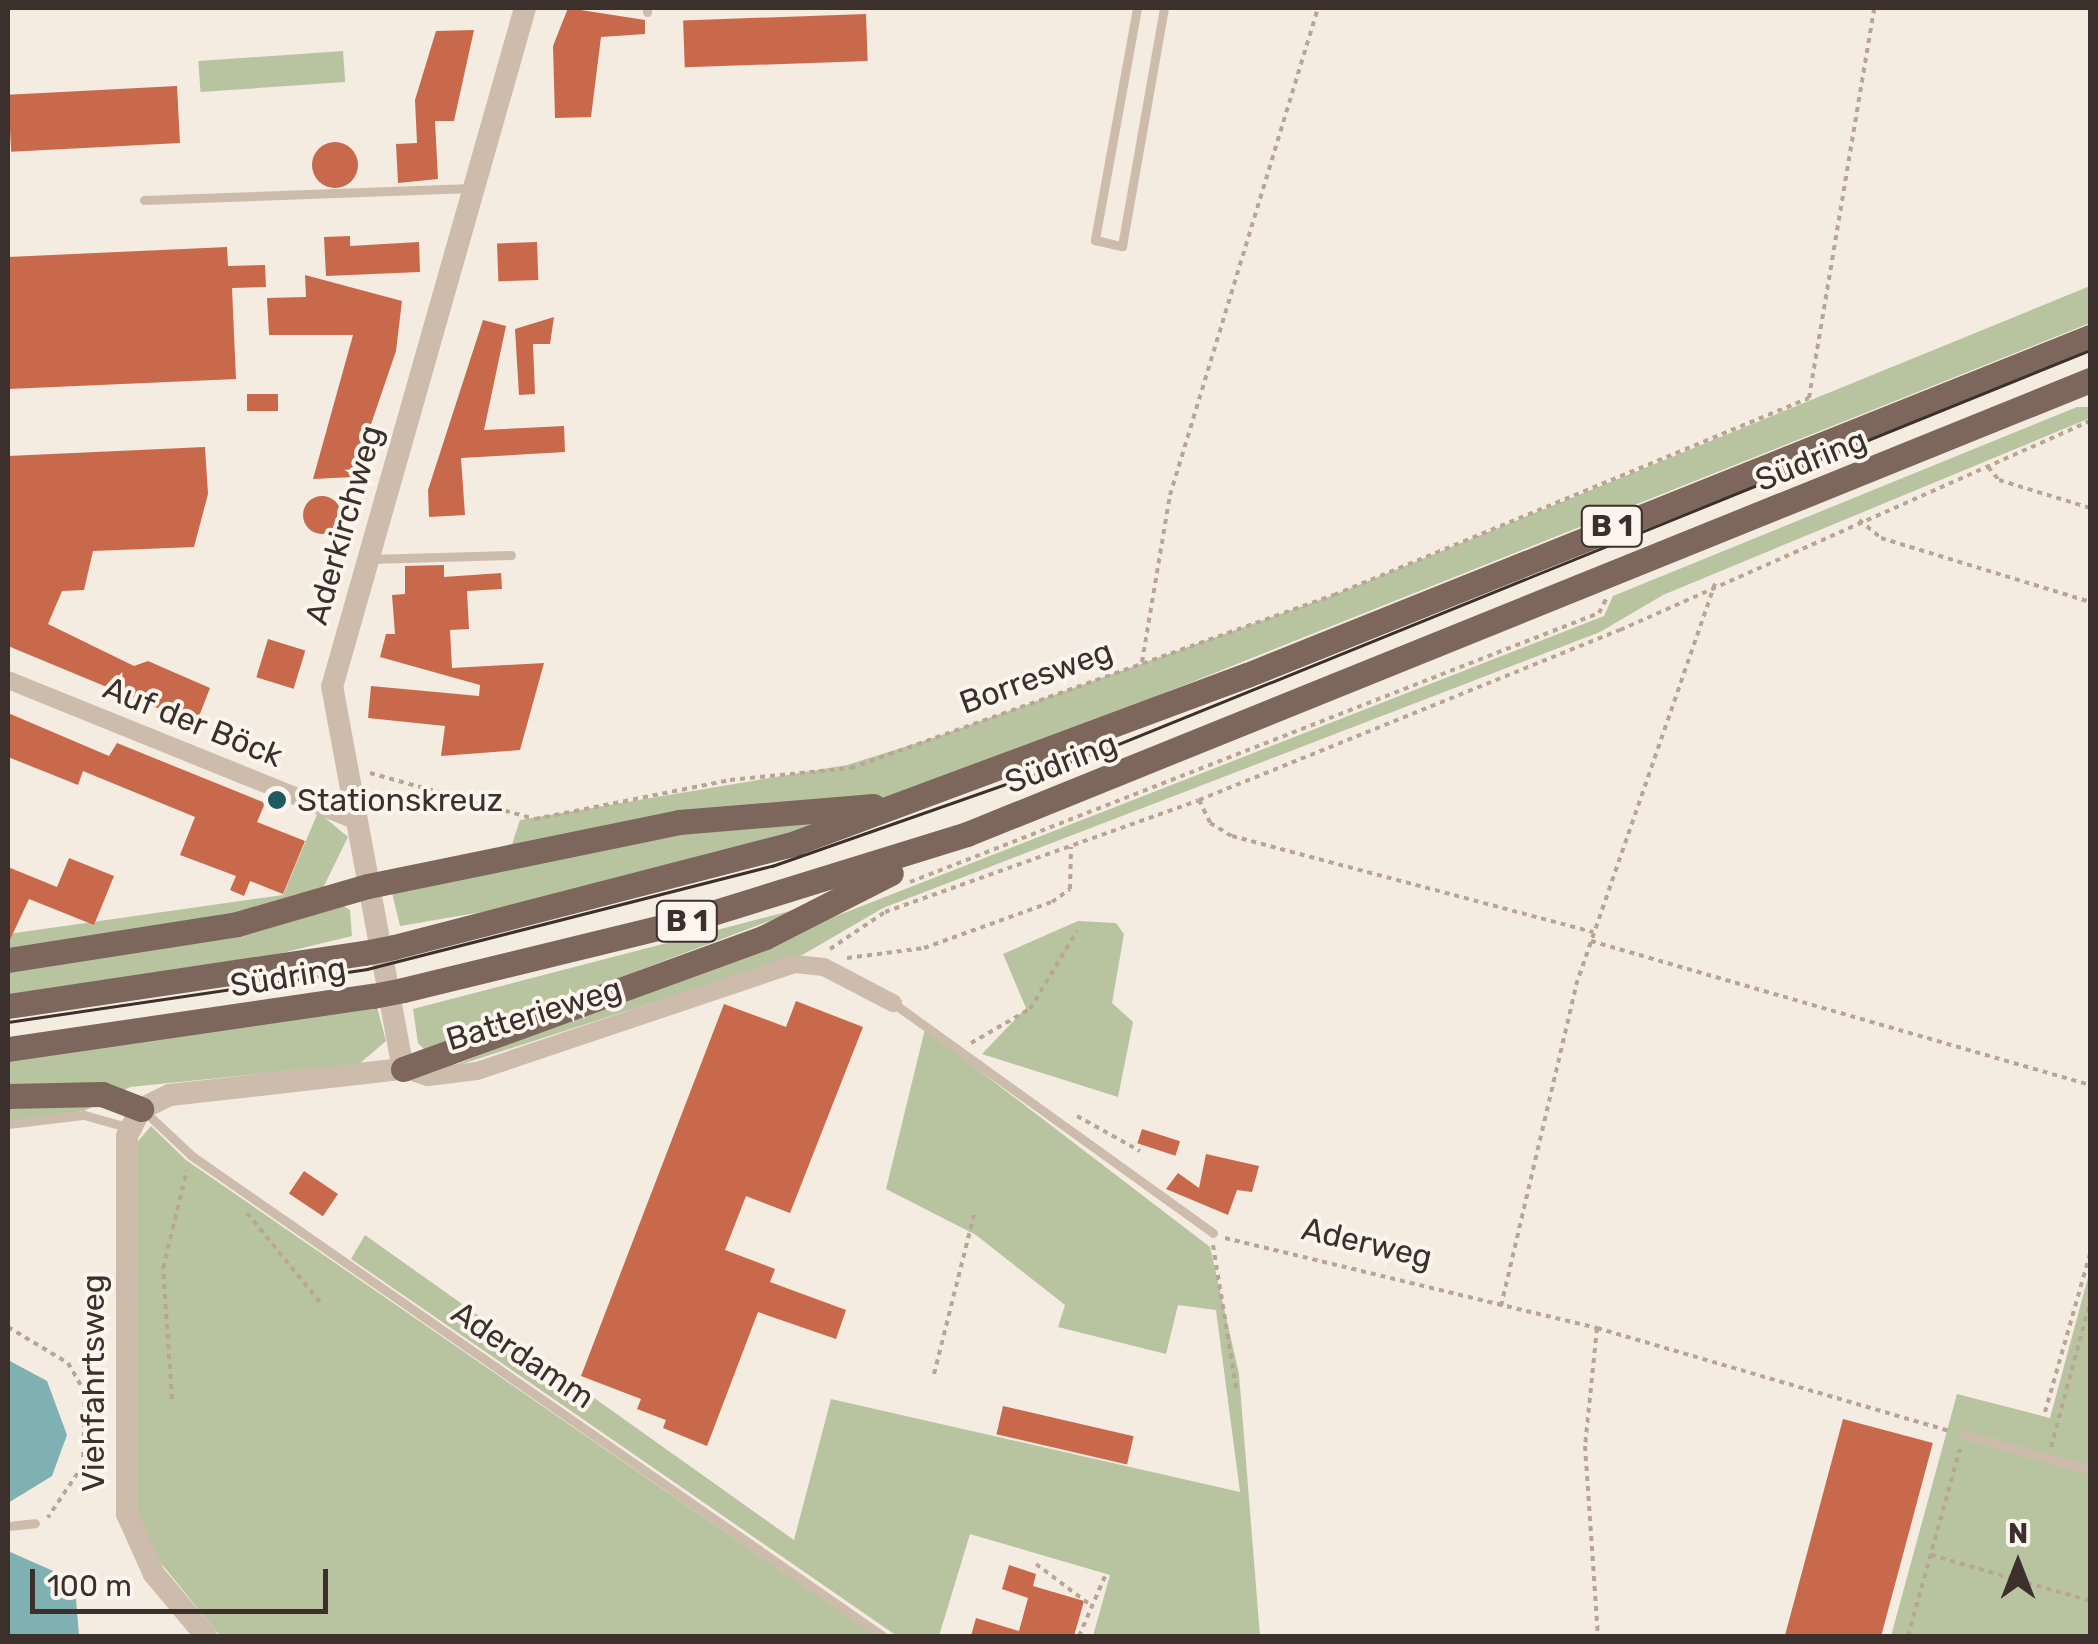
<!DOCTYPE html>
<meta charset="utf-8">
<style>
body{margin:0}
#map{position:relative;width:2098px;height:1644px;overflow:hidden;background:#f4ebe1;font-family:Rubik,sans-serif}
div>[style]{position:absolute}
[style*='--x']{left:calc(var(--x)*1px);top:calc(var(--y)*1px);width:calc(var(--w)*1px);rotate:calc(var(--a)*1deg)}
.green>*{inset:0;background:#b8c4a0;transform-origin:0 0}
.water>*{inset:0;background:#7fb0b2}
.building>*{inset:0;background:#c8694b;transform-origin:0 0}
.round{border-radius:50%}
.path>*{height:4px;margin-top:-2px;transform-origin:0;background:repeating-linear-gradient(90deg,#b9a596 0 5px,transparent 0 10px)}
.service>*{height:9px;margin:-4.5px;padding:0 4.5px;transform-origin:4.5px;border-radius:4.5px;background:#cdbbac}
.minor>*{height:18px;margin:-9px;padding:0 9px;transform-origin:9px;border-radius:9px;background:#cdbbac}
.tertiary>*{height:22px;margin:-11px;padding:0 11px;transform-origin:11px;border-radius:11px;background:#cdbbac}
.primary>*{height:25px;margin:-12.5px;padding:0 12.5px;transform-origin:12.5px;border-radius:12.5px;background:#7d675c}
.tram>*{height:2.5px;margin:-1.25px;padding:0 1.25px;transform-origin:1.25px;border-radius:1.25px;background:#3b302b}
.primary-bridge>*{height:25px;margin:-12.5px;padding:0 12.5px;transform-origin:12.5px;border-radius:12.5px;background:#7d675c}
.dots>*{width:28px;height:28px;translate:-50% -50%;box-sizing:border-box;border:5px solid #fbf5ee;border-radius:50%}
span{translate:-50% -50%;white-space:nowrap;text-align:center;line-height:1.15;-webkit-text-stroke:8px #fbf5ee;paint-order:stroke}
.shield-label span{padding:2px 8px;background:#fbf5ee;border:2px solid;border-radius:8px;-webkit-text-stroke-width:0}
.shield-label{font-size:30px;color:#3b302b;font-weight:700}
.street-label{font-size:32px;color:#3b302b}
.poi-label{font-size:32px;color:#3b302b}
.left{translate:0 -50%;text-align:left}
.frame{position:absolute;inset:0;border:10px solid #3b302b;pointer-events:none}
.north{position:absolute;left:1968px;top:1514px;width:100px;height:100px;-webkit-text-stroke:8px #fbf5ee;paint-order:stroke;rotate:0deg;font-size:28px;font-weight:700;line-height:40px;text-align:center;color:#3b302b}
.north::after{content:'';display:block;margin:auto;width:35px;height:45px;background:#3b302b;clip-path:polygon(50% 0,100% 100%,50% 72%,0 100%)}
.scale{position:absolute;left:30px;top:1569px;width:298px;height:45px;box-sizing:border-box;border:5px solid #3b302b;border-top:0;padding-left:12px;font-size:30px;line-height:35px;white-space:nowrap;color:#3b302b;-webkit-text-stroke:8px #fbf5ee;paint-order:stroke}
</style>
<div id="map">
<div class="green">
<div style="left:343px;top:51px;width:31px;height:145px;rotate:86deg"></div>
<div style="clip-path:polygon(2090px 286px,2090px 323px,1132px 706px,771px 841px,552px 900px,400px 926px,388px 876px,512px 844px,520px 820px,847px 765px,933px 738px,1334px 595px)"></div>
<div style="clip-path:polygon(2077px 407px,2090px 407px,2090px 418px,1663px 595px,1600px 632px,883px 908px,804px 954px,437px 1072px,1604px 616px,1613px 596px)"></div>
<div style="clip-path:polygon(318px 812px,348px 837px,321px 892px,350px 910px,352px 936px,241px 963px,8px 995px,8px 934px,283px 895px)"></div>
<div style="clip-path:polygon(809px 906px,426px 1051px,418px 1043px,413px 1009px)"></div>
<div style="clip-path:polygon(1078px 921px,1116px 923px,1124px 934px,1112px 1003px,1133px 1022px,1118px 1097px,982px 1054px,1026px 1008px,1003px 954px)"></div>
<div style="clip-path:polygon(376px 1003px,386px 1041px,359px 1064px,130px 1087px,84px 1111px,8px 1121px,8px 1061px)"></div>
<div style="clip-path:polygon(925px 1029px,1210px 1247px,1239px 1374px,1260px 1636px,1093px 1636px,1110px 1575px,970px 1534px,939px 1636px,897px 1636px,351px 1259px,365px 1235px,794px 1540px,831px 1399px,1240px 1492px,1216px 1310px,1178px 1305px,1166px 1354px,1058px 1327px,1065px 1305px,976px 1235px,886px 1189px)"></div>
<div style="clip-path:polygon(151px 1126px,186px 1160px,876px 1636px,220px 1636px,152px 1552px,134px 1503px,134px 1146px)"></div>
<div style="clip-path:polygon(2090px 1270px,2090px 1636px,1891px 1636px,1957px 1394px,2050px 1418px)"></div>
</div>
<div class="water">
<div style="clip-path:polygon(8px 1360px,47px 1381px,67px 1435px,52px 1476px,8px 1503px)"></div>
<div style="clip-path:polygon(8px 1551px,60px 1574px,76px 1599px,79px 1636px,8px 1636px)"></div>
</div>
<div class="building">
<div style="clip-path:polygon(568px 8px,645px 20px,645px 34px,601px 37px,591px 117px,555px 118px,553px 46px)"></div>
<div style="left:866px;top:14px;width:47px;height:183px;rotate:88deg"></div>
<div style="clip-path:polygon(474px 30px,454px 121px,435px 121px,438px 179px,398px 183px,396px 144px,417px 143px,415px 100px,436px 31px)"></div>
<div style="left:177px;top:86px;width:57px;height:169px;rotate:87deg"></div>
<div class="round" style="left:312px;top:142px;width:46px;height:46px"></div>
<div style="clip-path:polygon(350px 236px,350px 246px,419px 242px,420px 272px,326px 276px,324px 237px)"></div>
<div style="left:537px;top:242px;width:38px;height:40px;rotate:88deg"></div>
<div style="clip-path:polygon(227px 247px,228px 266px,265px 265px,266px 287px,232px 288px,236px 379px,8px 389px,8px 257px)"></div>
<div style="clip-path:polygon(305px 275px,402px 301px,396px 351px,353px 477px,313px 479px,353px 335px,269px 335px,267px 298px,306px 297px)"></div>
<div style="clip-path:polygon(554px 317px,550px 344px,533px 344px,535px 394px,519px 395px,515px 329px)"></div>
<div style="clip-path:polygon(483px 320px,506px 326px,484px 430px,564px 426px,565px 452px,461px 458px,465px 515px,429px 517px,428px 490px)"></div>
<div style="left:247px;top:394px;width:31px;height:17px"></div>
<div style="clip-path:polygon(205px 447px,208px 494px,194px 547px,93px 551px,84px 590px,62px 591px,48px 624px,134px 666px,148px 661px,210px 688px,196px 724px,8px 646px,8px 456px)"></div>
<div class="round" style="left:303px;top:496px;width:38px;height:38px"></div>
<div style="clip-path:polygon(444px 565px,444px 577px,501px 573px,502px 589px,467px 591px,469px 629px,450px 630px,452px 668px,544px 663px,520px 750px,441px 756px,445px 726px,368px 718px,371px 686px,479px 696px,480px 685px,380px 657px,386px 634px,395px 634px,392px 595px,405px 594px,405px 566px)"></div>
<div style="left:268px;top:639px;width:39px;height:40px;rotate:17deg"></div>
<div style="clip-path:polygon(8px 713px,109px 756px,117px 743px,265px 803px,257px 822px,305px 841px,283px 894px,250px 881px,244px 896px,230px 890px,236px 876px,180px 855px,195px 817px,83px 771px,78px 785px,8px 757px)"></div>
<div style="clip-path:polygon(69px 858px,114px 876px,94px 925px,29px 899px,8px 944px,8px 867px,57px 887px)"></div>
<div style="clip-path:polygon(796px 1001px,863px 1027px,790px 1213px,746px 1196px,725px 1250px,775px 1269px,770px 1282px,846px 1310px,836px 1339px,758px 1312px,707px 1446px,663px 1428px,666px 1420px,637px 1409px,641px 1399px,581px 1376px,724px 1004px,786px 1027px)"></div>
<div style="left:1142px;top:1129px;width:40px;height:15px;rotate:18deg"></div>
<div style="clip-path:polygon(1206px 1154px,1259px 1166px,1252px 1192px,1237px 1190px,1228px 1215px,1166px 1189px,1178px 1173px,1199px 1188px)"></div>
<div style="left:304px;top:1171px;width:41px;height:27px;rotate:34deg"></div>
<div style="left:1003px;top:1406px;width:134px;height:29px;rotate:13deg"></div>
<div style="left:1843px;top:1419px;width:93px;height:225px;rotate:15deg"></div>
<div style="clip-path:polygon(1009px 1565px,1036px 1574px,1033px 1586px,1084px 1601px,1074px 1636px,971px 1636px,976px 1618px,1019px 1631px,1028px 1598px,1002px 1589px)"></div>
</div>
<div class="path">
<div style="--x:1988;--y:467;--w:17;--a:50"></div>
<div style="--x:1999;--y:480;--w:95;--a:17.1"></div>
<div style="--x:1859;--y:520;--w:28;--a:39"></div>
<div style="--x:1881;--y:538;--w:219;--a:17"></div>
<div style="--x:1142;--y:662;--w:169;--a:-80.5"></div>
<div style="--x:1170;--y:495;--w:509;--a:-73.1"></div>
<div style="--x:370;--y:773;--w:171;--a:15.6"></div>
<div style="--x:535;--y:819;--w:199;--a:-11.3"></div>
<div style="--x:730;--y:780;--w:122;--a:-5.7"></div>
<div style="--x:851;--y:768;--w:513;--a:-19.71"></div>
<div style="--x:1334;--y:595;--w:514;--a:-22.53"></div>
<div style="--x:1809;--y:398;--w:395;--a:-80.5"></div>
<div style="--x:1199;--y:800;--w:25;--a:64"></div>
<div style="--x:1210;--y:823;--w:26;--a:31"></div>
<div style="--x:1232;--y:836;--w:374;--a:14.9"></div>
<div style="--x:910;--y:882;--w:740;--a:-21.33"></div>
<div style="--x:1599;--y:613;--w:16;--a:-63"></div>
<div style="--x:1591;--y:941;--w:519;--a:16.1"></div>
<div style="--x:830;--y:949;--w:66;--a:-33.9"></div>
<div style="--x:885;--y:912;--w:333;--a:-19.6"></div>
<div style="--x:1199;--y:800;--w:454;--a:-22"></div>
<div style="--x:1620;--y:630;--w:514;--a:-23.97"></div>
<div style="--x:847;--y:958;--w:78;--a:-7.4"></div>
<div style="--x:924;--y:948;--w:136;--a:-19.8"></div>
<div style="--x:1052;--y:902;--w:22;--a:-36"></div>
<div style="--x:1070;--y:889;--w:42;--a:-88.6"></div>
<div style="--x:971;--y:1043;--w:68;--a:-30"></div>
<div style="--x:1030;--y:1009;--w:91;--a:-58.9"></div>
<div style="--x:1077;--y:1116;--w:72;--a:29.1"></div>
<div style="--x:247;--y:1213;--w:120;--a:50.7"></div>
<div style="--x:1225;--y:1238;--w:383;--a:13.6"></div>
<div style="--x:1597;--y:1328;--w:368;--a:16.3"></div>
<div style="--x:1213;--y:1245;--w:150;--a:80.8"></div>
<div style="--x:1501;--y:1306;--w:330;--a:-76.8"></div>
<div style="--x:1576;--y:985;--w:425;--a:-70.9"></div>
<div style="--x:8;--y:1327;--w:70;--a:31"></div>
<div style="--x:68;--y:1363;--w:34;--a:60"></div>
<div style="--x:85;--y:1392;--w:73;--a:91.6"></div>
<div style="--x:83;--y:1465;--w:63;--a:123.9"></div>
<div style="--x:1597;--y:1328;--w:119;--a:95.8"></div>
<div style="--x:1585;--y:1446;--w:190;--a:86.1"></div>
<div style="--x:934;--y:1374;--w:164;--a:-75.9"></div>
<div style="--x:172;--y:1399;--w:131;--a:-93.9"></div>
<div style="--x:163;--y:1268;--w:101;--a:-76.2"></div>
<div style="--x:2045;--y:1412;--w:164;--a:-74.1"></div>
<div style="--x:2051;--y:1447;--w:150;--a:-74.9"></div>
<div style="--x:1931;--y:1555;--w:166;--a:16.1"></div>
<div style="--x:1036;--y:1564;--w:65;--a:36.9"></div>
<div style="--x:1079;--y:1636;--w:68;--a:-66.5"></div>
<div style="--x:1908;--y:1636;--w:194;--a:-74.5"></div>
</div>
<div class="service">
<div style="--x:647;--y:8;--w:4;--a:90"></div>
<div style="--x:1137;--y:8;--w:236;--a:100.3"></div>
<div style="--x:1095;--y:240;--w:28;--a:13"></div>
<div style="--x:1122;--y:246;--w:242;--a:-80"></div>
<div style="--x:144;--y:200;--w:328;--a:-2.1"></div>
<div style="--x:369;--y:559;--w:142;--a:-1.6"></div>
<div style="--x:893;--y:1003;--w:394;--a:35.7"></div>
<div style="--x:143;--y:1110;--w:67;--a:43.2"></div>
<div style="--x:192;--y:1156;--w:841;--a:34.79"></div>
<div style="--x:8;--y:1124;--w:77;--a:-6.8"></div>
<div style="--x:84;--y:1115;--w:45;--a:15.6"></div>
<div style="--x:1964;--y:1435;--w:131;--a:15.5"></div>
<div style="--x:8;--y:1526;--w:27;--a:-6"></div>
</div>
<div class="minor">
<div style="--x:8;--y:680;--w:374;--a:22"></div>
<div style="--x:403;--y:1069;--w:26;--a:18"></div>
<div style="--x:428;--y:1077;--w:49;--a:-7"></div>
<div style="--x:477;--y:1071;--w:336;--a:-18.6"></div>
<div style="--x:795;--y:964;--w:29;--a:6"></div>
<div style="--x:824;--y:967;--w:78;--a:27.6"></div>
</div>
<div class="tertiary">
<div style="--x:206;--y:1636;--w:81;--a:-130"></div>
<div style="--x:154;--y:1574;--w:66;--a:-114.2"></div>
<div style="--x:127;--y:1514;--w:378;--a:-90"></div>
<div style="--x:127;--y:1136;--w:30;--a:-63"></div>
<div style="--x:141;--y:1109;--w:32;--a:-26"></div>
<div style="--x:170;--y:1095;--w:234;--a:-6.4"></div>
<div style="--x:403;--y:1069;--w:389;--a:-100.5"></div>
<div style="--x:332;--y:687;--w:706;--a:-74.13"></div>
</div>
<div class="primary">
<div style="--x:394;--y:947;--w:414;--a:-14.5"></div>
<div style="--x:795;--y:843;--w:482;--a:-20.4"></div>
<div style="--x:1247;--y:675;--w:908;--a:-21.85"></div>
<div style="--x:8;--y:960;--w:232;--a:-8.9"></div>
<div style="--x:237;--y:924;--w:136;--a:-16.2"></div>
<div style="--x:368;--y:886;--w:318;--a:-11.6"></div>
<div style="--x:679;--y:822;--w:195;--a:-4.7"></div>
<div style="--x:403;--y:990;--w:288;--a:-13.7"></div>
<div style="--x:683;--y:922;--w:297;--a:-17.2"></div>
<div style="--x:967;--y:834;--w:1211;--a:-22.01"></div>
<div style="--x:8;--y:1006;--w:360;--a:-8.5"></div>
<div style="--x:8;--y:1049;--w:369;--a:-8.3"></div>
<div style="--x:403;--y:1069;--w:385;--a:-20"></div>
<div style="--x:765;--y:937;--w:141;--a:-26.9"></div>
<div style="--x:8;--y:1096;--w:94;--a:-1.2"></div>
<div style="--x:102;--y:1094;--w:42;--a:21"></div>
</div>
<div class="tram">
<div style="--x:8;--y:1022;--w:363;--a:-8.4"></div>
<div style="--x:367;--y:969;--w:418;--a:-14.3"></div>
<div style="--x:772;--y:866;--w:352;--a:-19.3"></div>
<div style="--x:1104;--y:750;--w:1064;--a:-22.08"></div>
</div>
<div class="primary-bridge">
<div style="--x:364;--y:953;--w:31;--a:-11"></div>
<div style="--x:373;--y:996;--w:31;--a:-11"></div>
</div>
<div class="dots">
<div style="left:277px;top:800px;background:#1f5a5e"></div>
</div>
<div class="shield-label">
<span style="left:1612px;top:526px">B 1</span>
<span style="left:687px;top:921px">B 1</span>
</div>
<div class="street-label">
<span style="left:1811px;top:460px;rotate:-22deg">Südring</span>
<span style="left:344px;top:525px;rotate:-74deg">Aderkirchweg</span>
<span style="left:1036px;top:677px;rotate:-20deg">Borresweg</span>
<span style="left:193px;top:722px;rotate:22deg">Auf der Böck</span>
<span style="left:1061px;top:763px;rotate:-21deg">Südring</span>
<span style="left:288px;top:977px;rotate:-9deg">Südring</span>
<span style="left:534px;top:1014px;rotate:-17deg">Batterieweg</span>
<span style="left:1367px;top:1243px;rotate:13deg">Aderweg</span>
<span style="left:523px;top:1355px;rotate:34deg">Aderdamm</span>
<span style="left:93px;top:1383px;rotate:-90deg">Viehfahrtsweg</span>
</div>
<div class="poi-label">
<span class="left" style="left:297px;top:800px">Stationskreuz</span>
</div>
<div class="frame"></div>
<div class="north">N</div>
<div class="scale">100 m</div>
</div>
